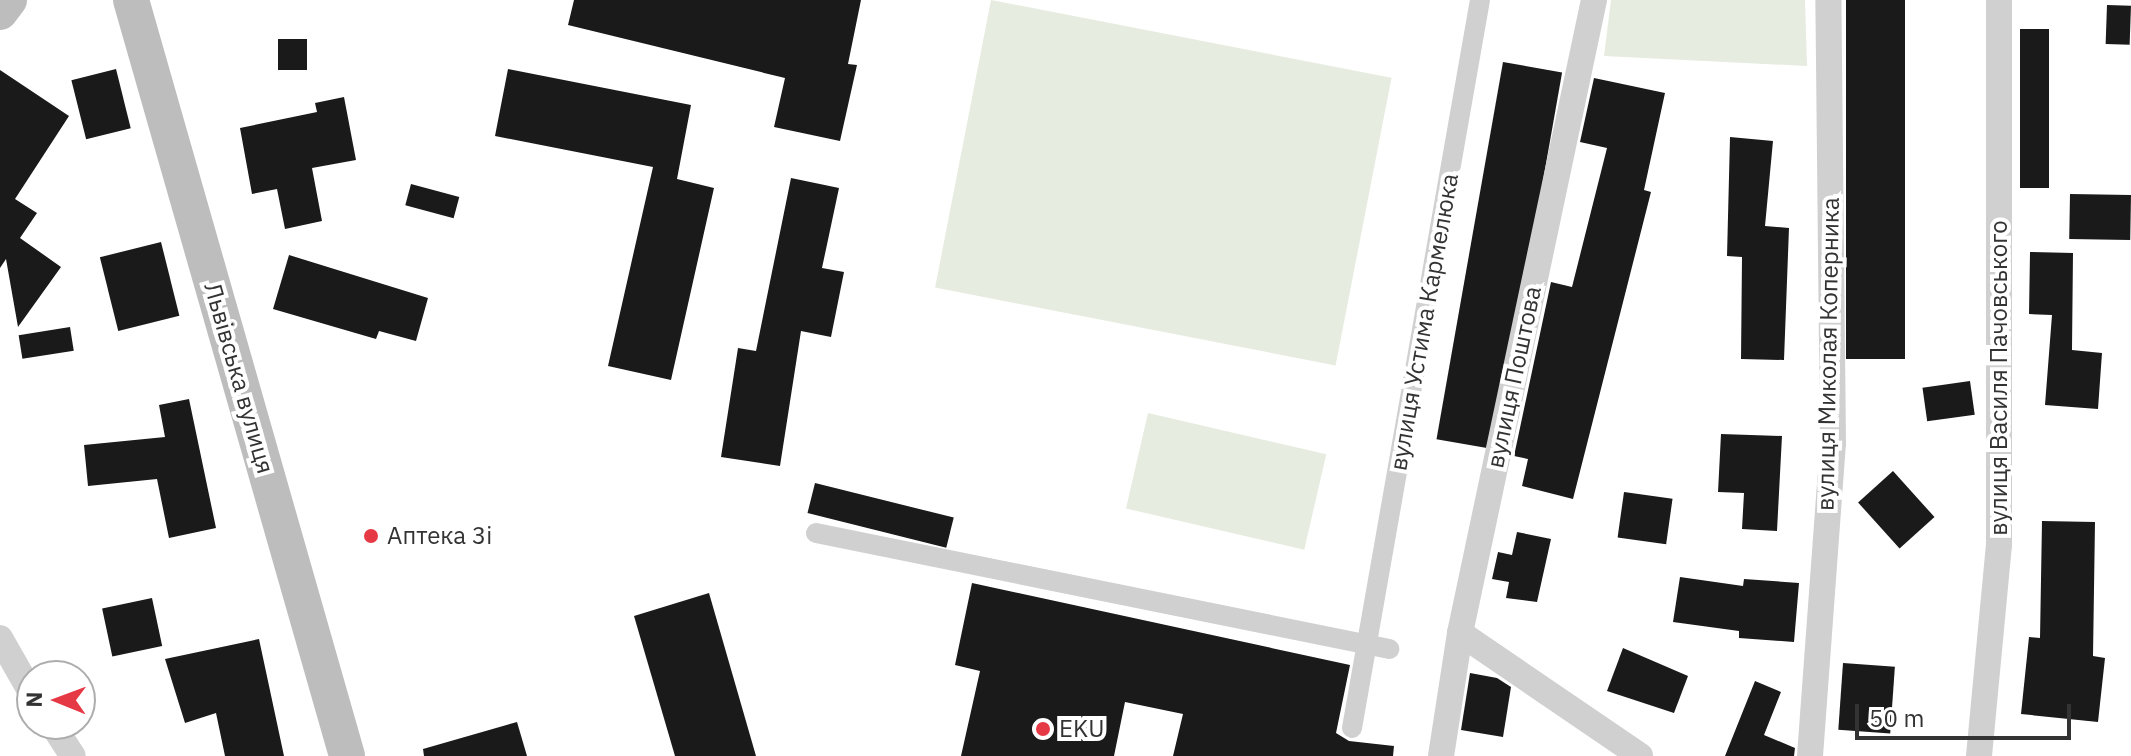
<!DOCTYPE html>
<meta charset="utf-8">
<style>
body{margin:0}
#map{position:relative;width:2131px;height:756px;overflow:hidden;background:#fff;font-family:"IBM Plex Sans",sans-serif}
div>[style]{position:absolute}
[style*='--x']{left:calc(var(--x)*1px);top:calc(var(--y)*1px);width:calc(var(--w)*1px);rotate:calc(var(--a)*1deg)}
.green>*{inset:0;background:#e6ecdf;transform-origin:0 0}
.building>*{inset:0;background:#1a1a1a;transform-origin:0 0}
.pedestrian>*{height:20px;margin:-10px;padding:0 10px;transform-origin:10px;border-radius:10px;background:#d0d0d0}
.minor>*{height:26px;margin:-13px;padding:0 13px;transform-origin:13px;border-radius:13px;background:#d0d0d0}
.secondary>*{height:36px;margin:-18px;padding:0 18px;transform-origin:18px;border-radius:18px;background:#bdbdbd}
.dots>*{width:22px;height:22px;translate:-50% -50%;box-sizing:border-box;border:4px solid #fff;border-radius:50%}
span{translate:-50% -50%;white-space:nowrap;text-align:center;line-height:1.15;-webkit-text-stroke:8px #fff;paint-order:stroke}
.street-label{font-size:24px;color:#333}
.poi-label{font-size:24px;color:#333}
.left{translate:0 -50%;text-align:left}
.north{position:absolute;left:16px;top:660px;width:80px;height:80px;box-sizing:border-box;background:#fff;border:2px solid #adadad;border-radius:50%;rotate:271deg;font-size:22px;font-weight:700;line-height:32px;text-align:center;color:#333}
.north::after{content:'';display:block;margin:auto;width:28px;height:36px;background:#e63946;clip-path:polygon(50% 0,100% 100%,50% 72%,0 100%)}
.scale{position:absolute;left:1855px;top:704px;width:216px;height:36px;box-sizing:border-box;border:4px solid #333;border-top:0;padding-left:10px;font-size:24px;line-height:28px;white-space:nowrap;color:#333;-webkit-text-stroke:6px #fff;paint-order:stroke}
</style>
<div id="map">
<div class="green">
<div style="left:991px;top:0;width:408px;height:293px;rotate:11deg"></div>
<div style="clip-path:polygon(1611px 0,1805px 0,1807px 66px,1604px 56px)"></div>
<div style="left:1148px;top:413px;width:183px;height:98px;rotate:13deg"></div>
</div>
<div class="building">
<div style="clip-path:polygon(574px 0,861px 0,848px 64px,857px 65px,840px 141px,774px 127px,785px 78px,568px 25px)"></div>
<div style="left:1846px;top:0;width:59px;height:359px"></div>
<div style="left:2107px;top:5px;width:24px;height:39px;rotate:2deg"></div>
<div style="left:2020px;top:29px;width:29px;height:159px"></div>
<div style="left:278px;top:39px;width:29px;height:31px"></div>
<div style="left:1503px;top:62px;width:60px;height:383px;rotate:10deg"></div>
<div style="left:116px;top:69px;width:61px;height:46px;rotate:76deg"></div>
<div style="clip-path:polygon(508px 69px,691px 105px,677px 179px,714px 188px,671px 380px,608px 366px,653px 167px,495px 136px)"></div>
<div style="clip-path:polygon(0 70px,69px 116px,15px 199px,37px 213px,20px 238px,61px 267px,18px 327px,6px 259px,0 268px)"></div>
<div style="clip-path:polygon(1594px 78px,1665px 93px,1644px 190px,1651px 192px,1573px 499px,1522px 486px,1528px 459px,1514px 456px,1551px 282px,1572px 287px,1607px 148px,1580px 142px)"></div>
<div style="clip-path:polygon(344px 97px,356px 160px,312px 168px,322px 221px,285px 229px,277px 189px,252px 194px,240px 128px,317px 112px,315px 103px)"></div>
<div style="clip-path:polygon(1730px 137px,1773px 141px,1765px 226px,1789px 228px,1784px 360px,1741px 359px,1742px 257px,1727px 256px)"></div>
<div style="clip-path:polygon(791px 178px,839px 188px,822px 268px,844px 272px,831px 337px,801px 331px,780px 466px,721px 457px,738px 348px,756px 351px)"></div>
<div style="left:411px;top:184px;width:50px;height:22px;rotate:15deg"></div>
<div style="left:2070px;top:194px;width:61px;height:45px;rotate:1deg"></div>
<div style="left:161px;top:242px;width:76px;height:63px;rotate:76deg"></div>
<div style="clip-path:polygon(2030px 252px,2073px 253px,2072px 350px,2102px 353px,2098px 409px,2045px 405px,2052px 315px,2029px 314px)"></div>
<div style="clip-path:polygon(289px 255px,428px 298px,416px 341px,379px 331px,376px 339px,273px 309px)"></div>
<div style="left:70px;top:327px;width:24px;height:52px;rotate:81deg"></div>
<div style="left:1970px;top:381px;width:34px;height:48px;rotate:82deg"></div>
<div style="clip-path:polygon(189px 399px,216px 528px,169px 538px,157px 479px,88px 486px,84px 445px,165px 437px,159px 405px)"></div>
<div style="clip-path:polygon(1721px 434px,1782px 436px,1777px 531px,1742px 529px,1744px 493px,1718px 492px)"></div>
<div style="left:1893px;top:471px;width:62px;height:47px;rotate:48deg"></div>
<div style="left:815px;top:483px;width:143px;height:31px;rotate:14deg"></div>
<div style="left:1624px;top:492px;width:49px;height:46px;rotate:8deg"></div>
<div style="clip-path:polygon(2042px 521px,2095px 522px,2093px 656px,2105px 658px,2098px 722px,2021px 714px,2029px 637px,2040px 638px)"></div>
<div style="clip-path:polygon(1517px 532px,1551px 539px,1537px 602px,1506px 598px,1509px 582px,1492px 579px,1498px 552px,1512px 555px)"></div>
<div style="clip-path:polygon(1680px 577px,1743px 586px,1744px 579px,1799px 583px,1794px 642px,1739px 638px,1739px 631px,1673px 622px)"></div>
<div style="clip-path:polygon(972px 583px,1350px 665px,1336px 733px,1349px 741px,1394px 746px,1393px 756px,1173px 756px,1183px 714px,1125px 702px,1114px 756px,961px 756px,980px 671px,955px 665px)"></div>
<div style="clip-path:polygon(709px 593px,756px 756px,675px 756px,634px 616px)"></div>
<div style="left:152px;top:598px;width:49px;height:51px;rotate:78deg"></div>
<div style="clip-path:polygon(259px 639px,284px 756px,225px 756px,216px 713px,185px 723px,165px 659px)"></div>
<div style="clip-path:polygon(1623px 648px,1688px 676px,1674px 713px,1607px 691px)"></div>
<div style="left:1843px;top:663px;width:52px;height:67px;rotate:4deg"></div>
<div style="clip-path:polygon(1470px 673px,1497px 678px,1511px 687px,1503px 737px,1461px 730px)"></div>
<div style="clip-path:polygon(1755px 681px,1781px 692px,1764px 735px,1795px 748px,1794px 756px,1725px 756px)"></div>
<div style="clip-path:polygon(517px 722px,527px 756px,424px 756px,423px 749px)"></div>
</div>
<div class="pedestrian">
<div style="--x:816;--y:533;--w:585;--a:11.44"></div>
<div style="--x:1352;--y:728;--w:739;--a:-80.03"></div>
</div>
<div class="minor">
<div style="--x:1460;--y:633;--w:218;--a:34.3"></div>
<div style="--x:0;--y:638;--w:64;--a:60.3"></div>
<div style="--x:52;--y:724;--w:38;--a:57"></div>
<div style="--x:1441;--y:756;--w:124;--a:-81.2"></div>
<div style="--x:1460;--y:633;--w:647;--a:-78.05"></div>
<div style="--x:1810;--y:756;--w:314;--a:-85.8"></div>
<div style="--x:1833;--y:443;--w:443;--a:-90.6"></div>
<div style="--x:1979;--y:756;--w:212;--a:-84.6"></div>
<div style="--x:1999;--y:545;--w:545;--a:-90"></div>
</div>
<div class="secondary">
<div style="--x:131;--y:0;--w:786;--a:74.05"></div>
<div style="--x:0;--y:12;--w:15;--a:-53"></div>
</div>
<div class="dots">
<div style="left:371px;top:536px;background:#e63946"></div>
<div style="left:1043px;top:729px;background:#e63946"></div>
</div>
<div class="street-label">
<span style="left:1424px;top:322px;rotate:-80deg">вулиця Устима Кармелюка</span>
<span style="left:1828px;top:354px;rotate:-89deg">вулиця Миколая Коперника</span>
<span style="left:1514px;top:377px;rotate:-78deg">вулиця Поштова</span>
<span style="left:239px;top:378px;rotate:74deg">Львівська вулиця</span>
<span style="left:1999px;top:378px;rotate:-90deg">вулиця Василя Пачовського</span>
</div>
<div class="poi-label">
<span class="left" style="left:387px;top:536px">Аптека 3і</span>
<span class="left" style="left:1059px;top:729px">EKU</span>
</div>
<div class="north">N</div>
<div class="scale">50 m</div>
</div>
